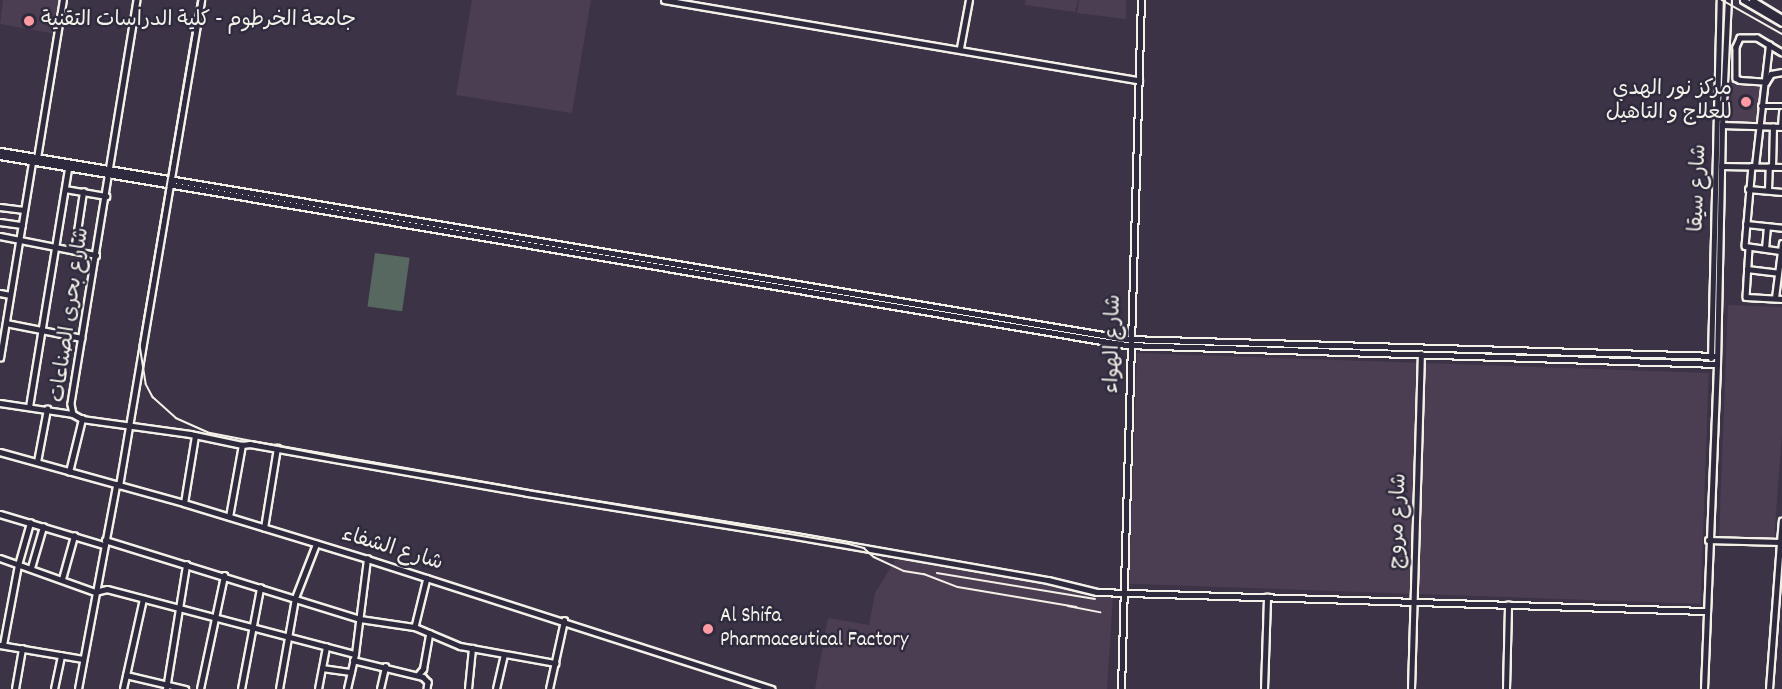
<!DOCTYPE html>
<meta charset="utf-8">
<style>
body{margin:0}
#map{position:relative;width:1782px;height:689px;overflow:hidden;background:#3c3347;font-family:Dekko,"Playpen Sans Arabic",sans-serif}
div>[style]{position:absolute}
[style*='--x']{left:calc(var(--x)*1px);top:calc(var(--y)*1px);width:calc(var(--w)*1px);rotate:calc(var(--a)*1deg)}
.built>*{inset:0;background:#4b3e53;transform-origin:0 0}
.green>*{inset:0;background:#576860;transform-origin:0 0}
.roads{filter:drop-shadow(2px 0 #f4f1e8) drop-shadow(-2px 0 #f4f1e8) drop-shadow(0 2px #f4f1e8) drop-shadow(0 -2px #f4f1e8)}
.minor>*{height:4.5px;margin:-2.25px;padding:0 2.25px;transform-origin:2.25px;border-radius:2.25px;background:#2f2a3d}
.major>*{height:5px;margin:-2.5px;padding:0 2.5px;transform-origin:2.5px;border-radius:2.5px;background:#2f2a3d}
.rail>*{height:1.5px;margin:-0.75px;padding:0 0.75px;transform-origin:0.75px;border-radius:0.75px;background:#f4f1e8}
.dots>*{width:16px;height:16px;translate:-50% -50%;box-sizing:border-box;border:3px solid #2f2a3d;border-radius:50%}
span{translate:-50% -50%;white-space:nowrap;text-align:center;line-height:1.15;-webkit-text-stroke:5px #2f2a3d;paint-order:stroke}
.poi-label{font-size:21px;color:#f4f1e8}
.left{translate:0 -50%;text-align:left}
.right{translate:-100% -50%;text-align:right}
.street-label{font-size:21px;color:#f4f1e8}
</style>
<div id="map">
<div class="built">
<div style="clip-path:polygon(3px 0,61px 0,56px 34px,0 24px)"></div>
<div style="clip-path:polygon(472px 0,591px 0,572px 113px,456px 95px)"></div>
<div style="clip-path:polygon(1026px 0,1078px 0,1075px 12px,1025px 5px)"></div>
<div style="clip-path:polygon(1079px 0,1126px 0,1126px 19px,1077px 13px)"></div>
<div style="left:1732px;top:82px;width:29px;height:39px;rotate:2deg"></div>
<div style="clip-path:polygon(1728px 305px,1782px 307px,1782px 435px,1774px 540px,1719px 537px)"></div>
<div style="left:1137px;top:353px;width:572px;height:231px;rotate:2deg"></div>
<div style="clip-path:polygon(896px 559px,1113px 595px,1107px 689px,815px 689px,828px 618px,869px 625px,875px 593px)"></div>
</div>
<div class="green">
<div style="left:375px;top:253px;width:35px;height:54px;rotate:8deg"></div>
</div>
<div class="roads">
<div class="minor">
<div style="--x:137;--y:0;--w:409;--a:99.3"></div>
<div style="--x:71;--y:404;--w:10;--a:79"></div>
<div style="--x:73;--y:414;--w:10;--a:29"></div>
<div style="--x:82;--y:419;--w:109;--a:7.9"></div>
<div style="--x:190;--y:434;--w:53;--a:11.9"></div>
<div style="--x:242;--y:445;--w:8;--a:-7"></div>
<div style="--x:250;--y:444;--w:281;--a:10"></div>
<div style="--x:527;--y:493;--w:260;--a:9.1"></div>
<div style="--x:784;--y:534;--w:268;--a:9.9"></div>
<div style="--x:1048;--y:580;--w:50;--a:13.8"></div>
<div style="--x:1097;--y:592;--w:609;--a:1.79"></div>
<div style="--x:664;--y:0;--w:482;--a:9.6"></div>
<div style="--x:960;--y:48;--w:49;--a:-79.4"></div>
<div style="--x:1782;--y:53;--w:29;--a:-149"></div>
<div style="--x:1757;--y:38;--w:17;--a:180"></div>
<div style="--x:1740;--y:38;--w:10;--a:114"></div>
<div style="--x:1736;--y:47;--w:31;--a:90"></div>
<div style="--x:1736;--y:78;--w:4;--a:27"></div>
<div style="--x:1740;--y:80;--w:26;--a:4"></div>
<div style="--x:1766;--y:82;--w:9;--a:-58"></div>
<div style="--x:1771;--y:74;--w:11;--a:-10"></div>
<div style="--x:1761;--y:106;--w:21;--a:0"></div>
<div style="--x:1722;--y:125;--w:60;--a:1.9"></div>
<div style="--x:1781;--y:127;--w:15;--a:-86"></div>
<div style="--x:37;--y:158;--w:160;--a:-80.7"></div>
<div style="--x:1721;--y:166;--w:61;--a:0.9"></div>
<div style="--x:1752;--y:166;--w:80;--a:95"></div>
<div style="--x:1745;--y:246;--w:37;--a:8"></div>
<div style="--x:1755;--y:166;--w:122;--a:-83.4"></div>
<div style="--x:1772;--y:167;--w:40;--a:-88.6"></div>
<div style="--x:65;--y:189;--w:42;--a:9.7"></div>
<div style="--x:1748;--y:189;--w:34;--a:5"></div>
<div style="--x:1768;--y:190;--w:23;--a:-88"></div>
<div style="--x:0;--y:207;--w:24;--a:7"></div>
<div style="--x:0;--y:222;--w:22;--a:8"></div>
<div style="--x:1746;--y:224;--w:36;--a:6"></div>
<div style="--x:0;--y:236;--w:98;--a:11.2"></div>
<div style="--x:1749;--y:248;--w:49;--a:93.5"></div>
<div style="--x:1746;--y:297;--w:36;--a:3"></div>
<div style="--x:1765;--y:249;--w:22;--a:-85"></div>
<div style="--x:74;--y:251;--w:60;--a:-81.3"></div>
<div style="--x:1747;--y:269;--w:31;--a:7"></div>
<div style="--x:0;--y:293;--w:10;--a:11"></div>
<div style="--x:1775;--y:298;--w:55;--a:-82.7"></div>
<div style="--x:6;--y:323;--w:77;--a:11.2"></div>
<div style="--x:0;--y:358;--w:199;--a:-80.7"></div>
<div style="--x:0;--y:403;--w:74;--a:8.6"></div>
<div style="--x:29;--y:407;--w:242;--a:-80.7"></div>
<div style="--x:0;--y:452;--w:191;--a:15.5"></div>
<div style="--x:184;--y:503;--w:191;--a:17"></div>
<div style="--x:367;--y:559;--w:425;--a:17.8"></div>
<div style="--x:37;--y:462;--w:54;--a:-79.3"></div>
<div style="--x:69;--y:472;--w:55;--a:-76.2"></div>
<div style="--x:119;--y:486;--w:493;--a:-80.4"></div>
<div style="--x:184;--y:503;--w:68;--a:-80.7"></div>
<div style="--x:0;--y:514;--w:109;--a:16.6"></div>
<div style="--x:229;--y:517;--w:73;--a:-79.8"></div>
<div style="--x:264;--y:528;--w:81;--a:-80.8"></div>
<div style="--x:105;--y:540;--w:267;--a:17.2"></div>
<div style="--x:360;--y:619;--w:56;--a:8.3"></div>
<div style="--x:1708;--y:540;--w:72;--a:1.6"></div>
<div style="--x:1780;--y:542;--w:21;--a:-85"></div>
<div style="--x:0;--y:558;--w:101;--a:19.7"></div>
<div style="--x:95;--y:592;--w:12;--a:-14"></div>
<div style="--x:107;--y:589;--w:256;--a:14.7"></div>
<div style="--x:31;--y:568;--w:43;--a:-73.7"></div>
<div style="--x:427;--y:578;--w:50;--a:103.8"></div>
<div style="--x:415;--y:627;--w:49;--a:22.9"></div>
<div style="--x:460;--y:646;--w:97;--a:10.1"></div>
<div style="--x:62;--y:579;--w:45;--a:-74.4"></div>
<div style="--x:0;--y:645;--w:84;--a:9.6"></div>
<div style="--x:3;--y:645;--w:81;--a:-79.4"></div>
<div style="--x:18;--y:565;--w:44;--a:-74.1"></div>
<div style="--x:353;--y:660;--w:72;--a:13.7"></div>
<div style="--x:423;--y:677;--w:7;--a:45"></div>
<div style="--x:428;--y:682;--w:7;--a:98"></div>
<div style="--x:322;--y:668;--w:29;--a:8"></div>
<div style="--x:126;--y:675;--w:61;--a:13.3"></div>
<div style="--x:418;--y:675;--w:8;--a:-50"></div>
<div style="--x:423;--y:669;--w:36;--a:-80"></div>
<div style="--x:15;--y:689;--w:41;--a:-80.1"></div>
<div style="--x:54;--y:689;--w:34;--a:-78"></div>
<div style="--x:78;--y:689;--w:208;--a:-79.4"></div>
<div style="--x:123;--y:689;--w:92;--a:-77.5"></div>
<div style="--x:166;--y:689;--w:126;--a:-80.8"></div>
<div style="--x:200;--y:689;--w:116;--a:-78"></div>
<div style="--x:241;--y:689;--w:103;--a:-79.3"></div>
<div style="--x:279;--y:689;--w:92;--a:-80"></div>
<div style="--x:295;--y:598;--w:58;--a:-68.7"></div>
<div style="--x:318;--y:689;--w:43;--a:-79.2"></div>
<div style="--x:347;--y:689;--w:36;--a:-77"></div>
<div style="--x:355;--y:654;--w:96;--a:-82.8"></div>
<div style="--x:380;--y:689;--w:23;--a:-77"></div>
<div style="--x:468;--y:689;--w:41;--a:-84.4"></div>
<div style="--x:496;--y:689;--w:35;--a:-77"></div>
<div style="--x:549;--y:689;--w:70;--a:-77.6"></div>
<div style="--x:1121;--y:689;--w:689;--a:-88.34"></div>
<div style="--x:1264;--y:689;--w:92;--a:-88.1"></div>
<div style="--x:1411;--y:689;--w:335;--a:-88.3"></div>
<div style="--x:1506;--y:689;--w:84;--a:-88.6"></div>
<div style="--x:1704;--y:689;--w:325;--a:-87.7"></div>
<div style="--x:1769;--y:689;--w:147;--a:-85.7"></div>
</div>
<div class="major">
<div style="--x:1743;--y:0;--w:45;--a:30.5"></div>
<div style="--x:1752;--y:0;--w:35;--a:31"></div>
<div style="--x:0;--y:151;--w:1143;--a:9.47"></div>
<div style="--x:1127;--y:339;--w:590;--a:1.65"></div>
<div style="--x:0;--y:156;--w:1142;--a:9.53"></div>
<div style="--x:1126;--y:345;--w:591;--a:1.84"></div>
<div style="--x:1717;--y:364;--w:239;--a:-88.8"></div>
<div style="--x:1722;--y:125;--w:125;--a:-87.3"></div>
<div style="--x:1711;--y:358;--w:358;--a:-88.6"></div>
</div>
</div>
<div class="rail">
<div style="--x:199;--y:0;--w:350;--a:99.7"></div>
<div style="--x:140;--y:345;--w:39;--a:81"></div>
<div style="--x:146;--y:384;--w:15;--a:62"></div>
<div style="--x:153;--y:397;--w:31;--a:42"></div>
<div style="--x:176;--y:418;--w:37;--a:24"></div>
<div style="--x:210;--y:433;--w:133;--a:10.8"></div>
<div style="--x:341;--y:458;--w:515;--a:9.61"></div>
<div style="--x:849;--y:544;--w:16;--a:15"></div>
<div style="--x:864;--y:548;--w:13;--a:42"></div>
<div style="--x:874;--y:557;--w:33;--a:25"></div>
<div style="--x:904;--y:571;--w:20;--a:9"></div>
<div style="--x:924;--y:574;--w:36;--a:21"></div>
<div style="--x:958;--y:587;--w:120;--a:9.6"></div>
<div style="--x:1722;--y:0;--w:69;--a:29.5"></div>
<div style="--x:937;--y:573;--w:160;--a:9.3"></div>
<div style="--x:1068;--y:606;--w:33;--a:11"></div>
</div>
<div class="dots">
<div style="left:29px;top:21px;background:#ff9aa2"></div>
<div style="left:1746px;top:102px;background:#ff9aa2"></div>
<div style="left:708px;top:629px;background:#ff9aa2"></div>
</div>
<div class="poi-label">
<span class="left" style="left:41px;top:21px">جامعة الخرطوم - كلية الدراسات التقنية</span>
<span class="right" style="left:1732px;top:102px">مركز نور الهدي<br>للعلاج و التاهيل</span>
<span class="left" style="left:720px;top:629px">Al Shifa<br>Pharmaceutical Factory</span>
</div>
<div class="street-label">
<span style="left:1699px;top:188px;rotate:-88deg">شارع سيقا</span>
<span style="left:71px;top:315px;rotate:-82deg">شارع بحرى الصناعات</span>
<span style="left:1114px;top:344px;rotate:-89deg">شارع الهواء</span>
<span style="left:1399px;top:521px;rotate:-88deg">شارع مروج</span>
<span style="left:392px;top:550px;rotate:17deg">شارع الشفاء</span>
</div>
</div>
